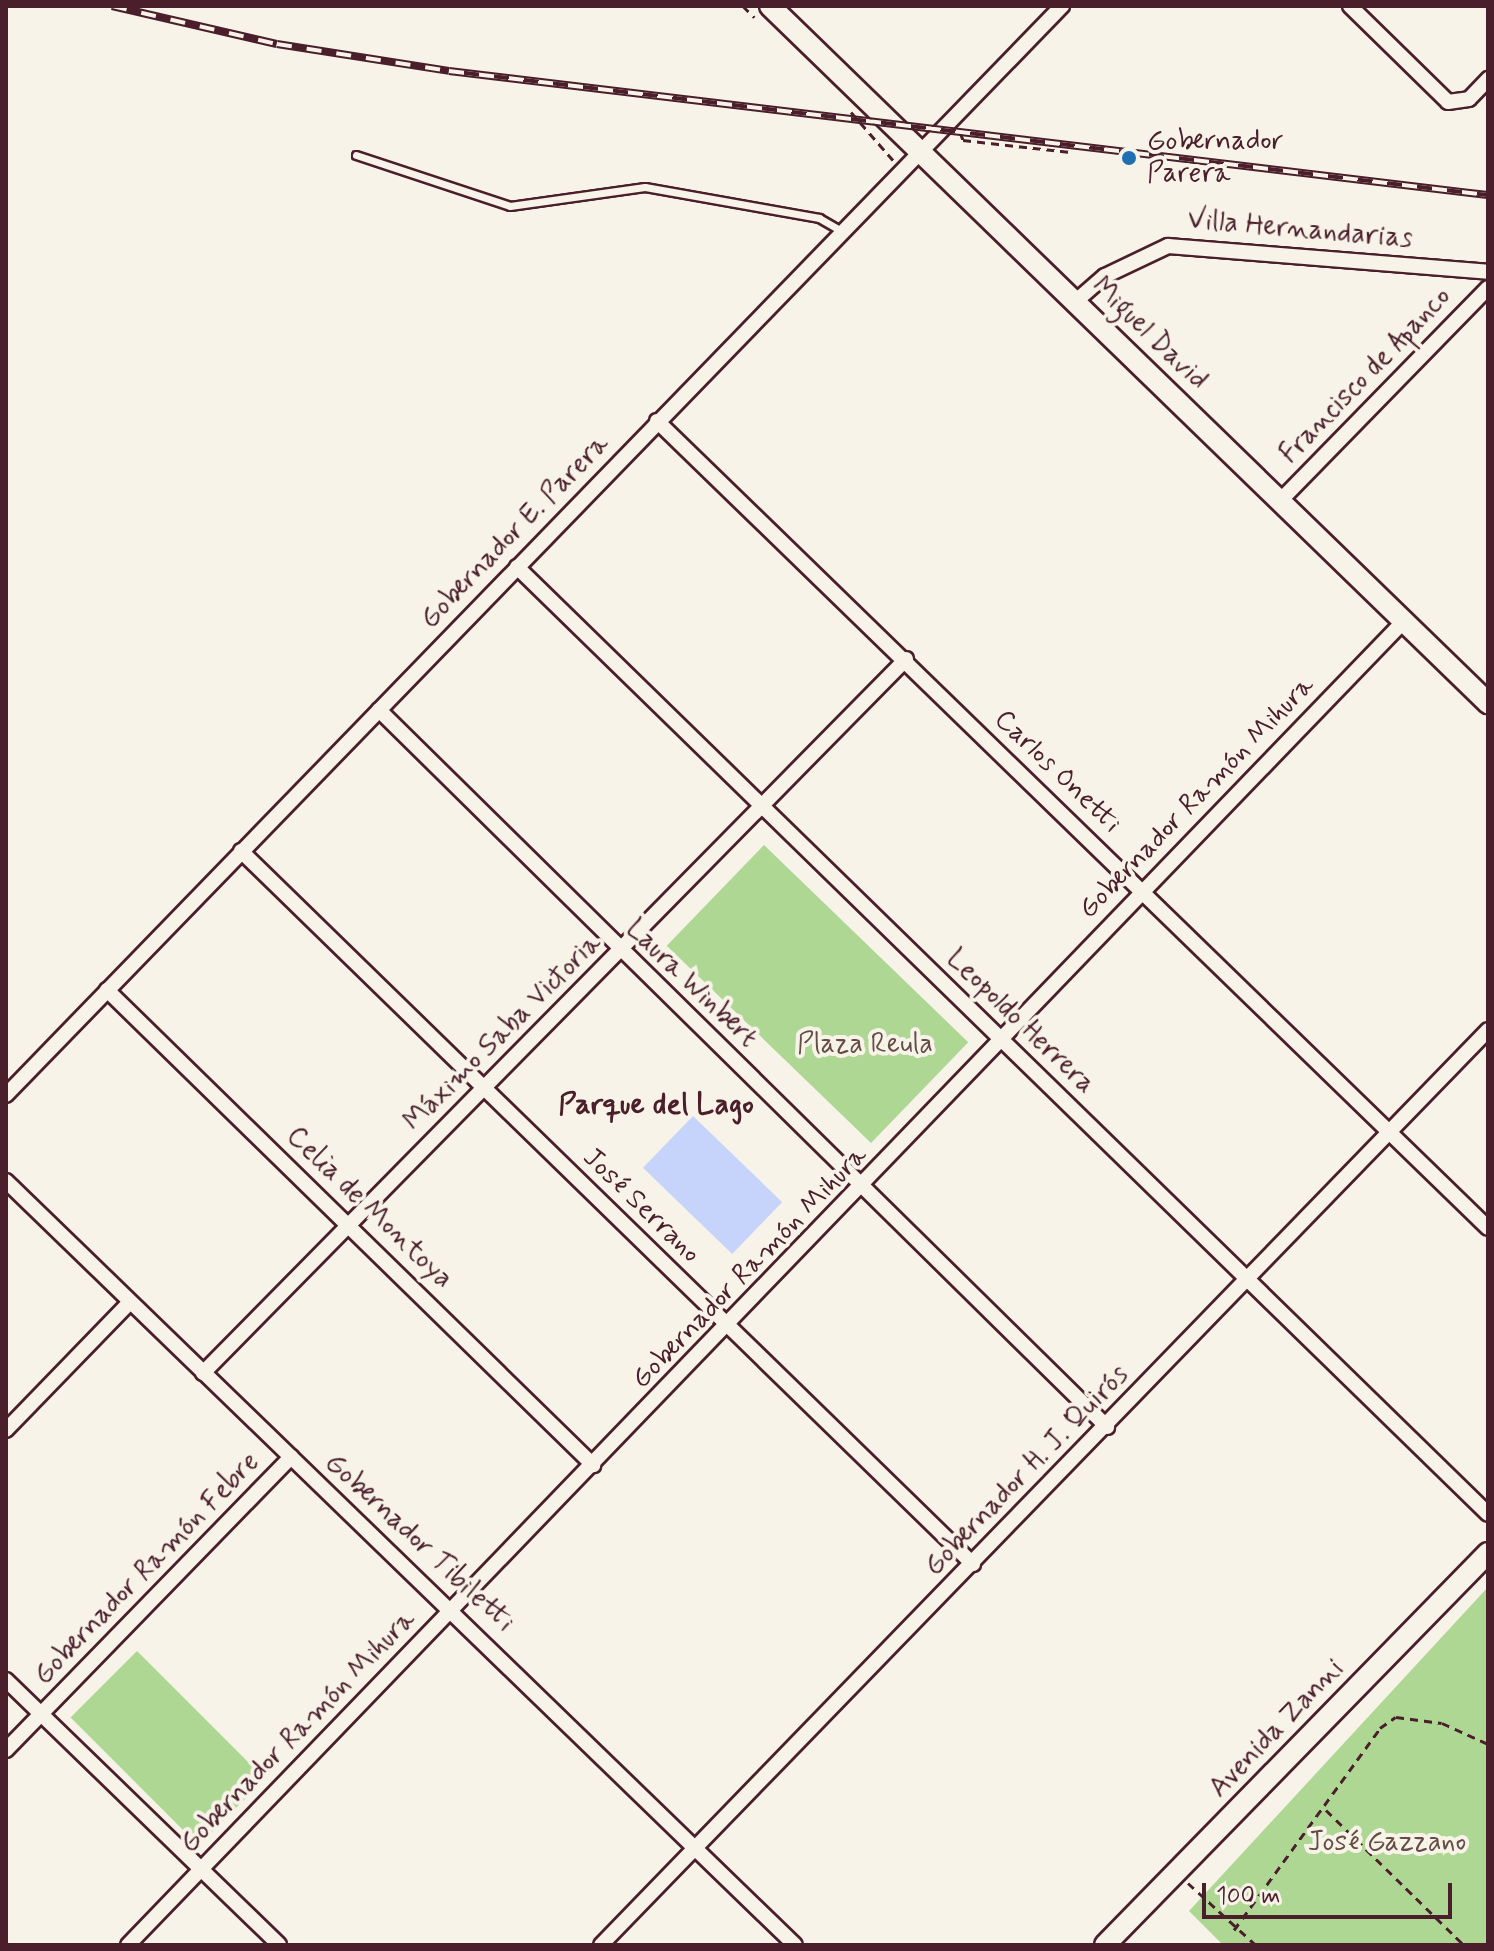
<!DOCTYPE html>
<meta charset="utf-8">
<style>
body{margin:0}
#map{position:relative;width:1494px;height:1951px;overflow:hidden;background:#f7f3e8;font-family:Mynerve,sans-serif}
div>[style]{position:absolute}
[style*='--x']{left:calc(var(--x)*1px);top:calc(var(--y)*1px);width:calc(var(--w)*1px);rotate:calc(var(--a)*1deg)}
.green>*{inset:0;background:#aed794;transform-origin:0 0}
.building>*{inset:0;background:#c6d4fb;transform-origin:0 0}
.path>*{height:3px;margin-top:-1.5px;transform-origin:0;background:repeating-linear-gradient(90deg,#4a1f2b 0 8px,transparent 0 14px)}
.roads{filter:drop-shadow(2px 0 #4a1f2b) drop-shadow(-2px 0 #4a1f2b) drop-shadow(0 2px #4a1f2b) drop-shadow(0 -2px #4a1f2b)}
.lane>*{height:7px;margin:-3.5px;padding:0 3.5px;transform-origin:3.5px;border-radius:3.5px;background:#f7f3e8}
.street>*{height:14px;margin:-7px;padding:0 7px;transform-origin:7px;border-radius:7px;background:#f7f3e8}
.secondary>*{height:20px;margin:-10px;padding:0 10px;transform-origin:10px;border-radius:10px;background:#f7f3e8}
.rail>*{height:8px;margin-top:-4px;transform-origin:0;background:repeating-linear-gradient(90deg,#f7f3e8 0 15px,#4a1f2b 0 30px);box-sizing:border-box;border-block:2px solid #4a1f2b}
.dots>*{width:22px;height:22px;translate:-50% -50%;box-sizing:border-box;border:4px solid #f7f3e8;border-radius:50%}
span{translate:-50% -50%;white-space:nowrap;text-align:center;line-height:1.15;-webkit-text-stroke:8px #f7f3e8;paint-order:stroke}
.poi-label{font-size:28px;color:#4a1f2b}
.left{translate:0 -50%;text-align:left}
.street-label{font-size:28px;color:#4a1f2b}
.park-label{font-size:28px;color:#634d45}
.neighbourhood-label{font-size:30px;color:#4a1f2b;font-weight:700}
.frame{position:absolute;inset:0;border:8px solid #4a1f2b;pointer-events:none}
.scale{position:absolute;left:1202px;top:1883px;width:250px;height:36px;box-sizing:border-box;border:4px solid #4a1f2b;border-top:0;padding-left:10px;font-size:24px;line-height:28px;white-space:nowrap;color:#4a1f2b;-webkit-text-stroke:6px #f7f3e8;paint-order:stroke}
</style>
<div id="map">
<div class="green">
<div style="left:764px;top:845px;width:284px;height:140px;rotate:44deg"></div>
<div style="clip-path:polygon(1488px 1587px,1488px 1945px,1223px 1945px,1189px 1911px)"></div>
<div style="left:137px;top:1651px;width:181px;height:94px;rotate:45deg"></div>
</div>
<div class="building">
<div style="left:693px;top:1116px;width:124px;height:72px;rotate:44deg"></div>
</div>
<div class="path">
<div style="--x:743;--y:6;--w:16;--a:45"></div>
<div style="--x:851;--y:112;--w:64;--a:48.8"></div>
<div style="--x:960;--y:132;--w:9;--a:69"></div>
<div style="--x:963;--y:140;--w:108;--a:6.4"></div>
<div style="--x:1326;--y:1810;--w:193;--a:44.4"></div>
<div style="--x:1188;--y:1883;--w:92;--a:42.4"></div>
<div style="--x:1234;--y:1930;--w:249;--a:-54.1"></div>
<div style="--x:1380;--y:1728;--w:19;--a:-35"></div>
<div style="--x:1396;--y:1717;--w:46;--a:7.4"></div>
<div style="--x:1442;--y:1723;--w:51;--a:24.5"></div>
</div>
<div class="roads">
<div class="lane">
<div style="--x:356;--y:155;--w:162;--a:18.3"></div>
<div style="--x:510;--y:206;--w:136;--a:-8"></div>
<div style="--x:645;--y:187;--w:177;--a:10.1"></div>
<div style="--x:819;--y:218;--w:28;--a:30"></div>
</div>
<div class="street">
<div style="--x:1350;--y:6;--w:137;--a:44.4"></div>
<div style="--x:1448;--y:102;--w:21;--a:-8"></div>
<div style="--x:1469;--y:99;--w:28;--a:-46"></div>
<div style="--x:1076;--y:301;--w:38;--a:-41"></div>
<div style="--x:1105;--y:276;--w:70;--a:-25.5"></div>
<div style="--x:1168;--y:246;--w:321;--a:4.6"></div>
<div style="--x:657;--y:421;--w:1158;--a:44.16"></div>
<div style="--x:1281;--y:500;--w:296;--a:-45.7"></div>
<div style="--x:517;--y:567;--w:1356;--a:44.28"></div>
<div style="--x:379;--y:710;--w:1022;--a:44.56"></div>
<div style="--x:241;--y:851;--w:1022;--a:44.25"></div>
<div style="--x:107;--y:990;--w:680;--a:44.34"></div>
<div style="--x:6;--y:1095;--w:1517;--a:-45.88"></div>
<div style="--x:6;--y:1181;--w:1098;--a:44.08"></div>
<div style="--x:203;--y:1373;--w:1002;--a:-45.44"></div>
<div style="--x:6;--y:1430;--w:177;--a:-45.9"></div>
<div style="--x:6;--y:1680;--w:380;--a:44.1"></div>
<div style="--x:6;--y:1750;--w:409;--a:-45.8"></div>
<div style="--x:128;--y:1945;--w:1839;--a:-46.06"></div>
<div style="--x:601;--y:1945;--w:1274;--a:-45.89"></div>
</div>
<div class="secondary">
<div style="--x:770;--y:6;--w:1001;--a:44.15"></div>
<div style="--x:1105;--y:1945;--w:548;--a:-45.67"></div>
</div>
</div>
<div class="rail">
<div style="--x:112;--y:6;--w:169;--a:13"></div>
<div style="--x:277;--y:44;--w:174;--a:8.9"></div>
<div style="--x:449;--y:71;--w:1046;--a:6.81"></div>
</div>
<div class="dots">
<div style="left:1129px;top:158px;background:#1f6fb2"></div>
</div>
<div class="poi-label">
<span class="left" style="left:1147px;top:158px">Gobernador<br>Parera</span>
</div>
<div class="street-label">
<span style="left:1300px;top:230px;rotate:5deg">Villa Hernandarias</span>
<span style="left:1149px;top:334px;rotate:44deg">Miguel David</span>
<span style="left:1366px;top:376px;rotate:-46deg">Francisco de Apanco</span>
<span style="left:515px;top:532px;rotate:-46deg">Gobernador E. Parera</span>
<span style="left:1057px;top:772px;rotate:44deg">Carlos Onetti</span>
<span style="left:1197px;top:798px;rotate:-46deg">Gobernador Ramón Mihura</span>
<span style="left:691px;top:984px;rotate:44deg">Laura Winbert</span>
<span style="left:1020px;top:1022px;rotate:44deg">Leopoldo Herrera</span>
<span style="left:503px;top:1033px;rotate:-45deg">Máximo Saba Victoria</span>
<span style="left:641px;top:1206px;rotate:44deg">José Serrano</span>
<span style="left:369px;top:1208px;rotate:44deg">Celia de Montoya</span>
<span style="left:750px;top:1268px;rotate:-46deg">Gobernador Ramón Mihura</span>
<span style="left:1027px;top:1471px;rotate:-46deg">Gobernador H. J. Quirós</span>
<span style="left:419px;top:1543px;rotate:43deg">Gobernador Tibiletti</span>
<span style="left:147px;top:1569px;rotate:-46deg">Gobernador Ramón Febre</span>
<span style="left:1277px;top:1729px;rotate:-46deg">Avenida Zanni</span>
<span style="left:298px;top:1732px;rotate:-46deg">Gobernador Ramón Mihura</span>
</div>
<div class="park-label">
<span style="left:865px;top:1045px">Plaza Reula</span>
<span style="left:1387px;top:1843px">José Gazzano</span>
</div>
<div class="neighbourhood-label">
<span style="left:656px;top:1105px">Parque del Lago</span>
</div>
<div class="frame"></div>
<div class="scale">100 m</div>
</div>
